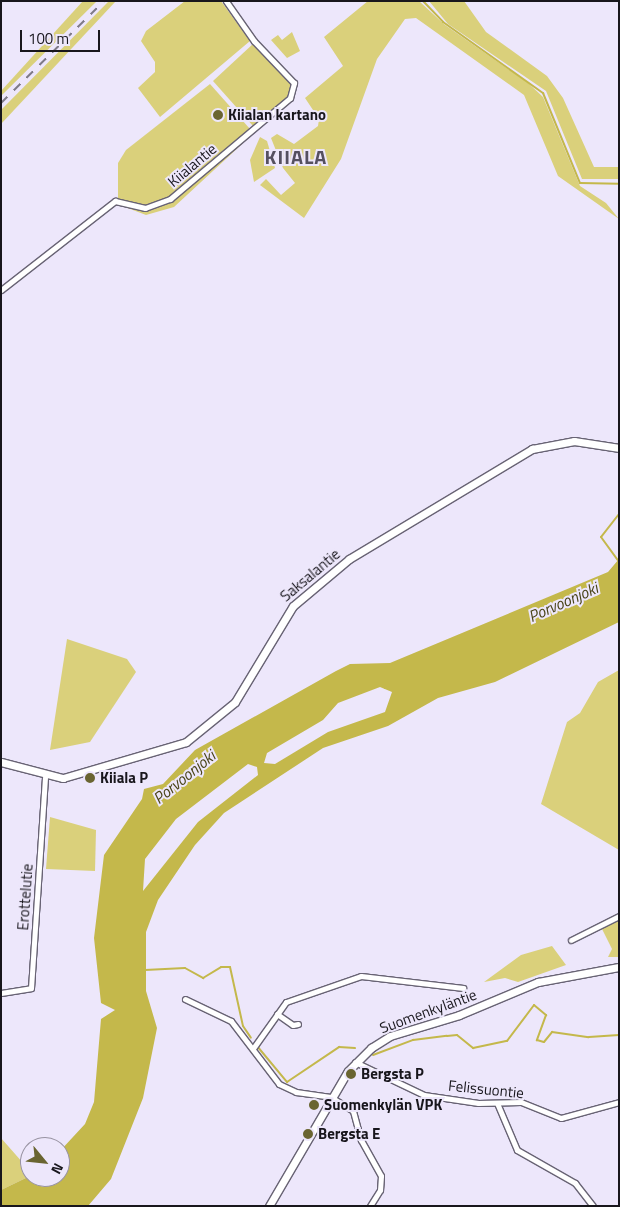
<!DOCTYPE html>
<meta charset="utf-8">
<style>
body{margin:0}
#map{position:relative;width:620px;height:1207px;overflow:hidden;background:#ede7fb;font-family:"Titillium Web",sans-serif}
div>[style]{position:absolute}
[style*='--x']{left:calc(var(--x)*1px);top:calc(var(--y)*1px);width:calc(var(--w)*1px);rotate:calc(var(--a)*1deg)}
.green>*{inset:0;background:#dad07b}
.water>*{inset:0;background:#c4b84b}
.stream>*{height:2px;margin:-1px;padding:0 1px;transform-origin:1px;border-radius:1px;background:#c4b84b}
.roads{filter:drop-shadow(1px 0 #686374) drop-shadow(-1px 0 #686374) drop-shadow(0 1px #686374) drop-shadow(0 -1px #686374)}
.street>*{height:5px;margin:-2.5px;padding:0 2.5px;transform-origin:2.5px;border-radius:2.5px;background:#fff}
.secondary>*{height:7px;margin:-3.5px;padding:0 3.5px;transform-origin:3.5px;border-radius:3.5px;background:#fff}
.rail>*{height:2px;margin-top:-1px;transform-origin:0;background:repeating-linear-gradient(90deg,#7e7a87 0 9px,transparent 0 18px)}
.dots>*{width:14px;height:14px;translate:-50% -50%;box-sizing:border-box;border:2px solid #ede7fb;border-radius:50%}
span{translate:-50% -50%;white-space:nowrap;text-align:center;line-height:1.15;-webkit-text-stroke:4px #ede7fb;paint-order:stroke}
.poi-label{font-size:15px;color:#18161c;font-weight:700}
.left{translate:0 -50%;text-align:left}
.street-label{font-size:15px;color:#18161c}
.water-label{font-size:16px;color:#484316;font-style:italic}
.district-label{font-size:20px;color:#555060;font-weight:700;letter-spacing:1px}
.frame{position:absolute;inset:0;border:2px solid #18161c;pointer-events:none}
.north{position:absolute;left:20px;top:1137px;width:50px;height:50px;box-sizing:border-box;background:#ede7fb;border:1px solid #9893a2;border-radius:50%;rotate:118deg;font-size:14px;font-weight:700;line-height:20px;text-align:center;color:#18161c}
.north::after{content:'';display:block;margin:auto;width:18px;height:22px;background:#6a6531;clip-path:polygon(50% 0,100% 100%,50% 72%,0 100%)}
.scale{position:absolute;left:20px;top:30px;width:80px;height:22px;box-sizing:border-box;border:2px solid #18161c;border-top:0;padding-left:6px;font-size:15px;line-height:18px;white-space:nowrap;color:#18161c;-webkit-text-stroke:4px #ede7fb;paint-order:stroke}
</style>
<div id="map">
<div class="green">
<div style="clip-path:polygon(83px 1px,97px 1px,1px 96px,1px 91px)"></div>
<div style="clip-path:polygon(109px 1px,116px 1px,1px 124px,1px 110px)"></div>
<div style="clip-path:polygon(185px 1px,221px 1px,250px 41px,160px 117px,138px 88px,155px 72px,155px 62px,141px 41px,146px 31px)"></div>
<div style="clip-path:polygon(368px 1px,419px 1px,445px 25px,528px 83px,543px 97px,580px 186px,606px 203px,619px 219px,558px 176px,524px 95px,416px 18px,405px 19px,377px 59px,341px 159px,304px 218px,260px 185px,266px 179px,281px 195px,295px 183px,283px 168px,271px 138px,277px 134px,294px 144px,318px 126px,319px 119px,305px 98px,343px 66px,324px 37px)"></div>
<div style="clip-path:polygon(429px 1px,464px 1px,486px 32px,547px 76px,563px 98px,594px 167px,619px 167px,619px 179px,582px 179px,546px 91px,448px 24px)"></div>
<div style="clip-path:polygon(292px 32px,300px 51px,287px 58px,271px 40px,278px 35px,282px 40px)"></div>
<div style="clip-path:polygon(254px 43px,291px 83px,288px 97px,253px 126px,213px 81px)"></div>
<div style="clip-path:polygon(210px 84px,250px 129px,169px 198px,145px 206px,118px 199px,118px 163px,126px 150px)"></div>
<div style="clip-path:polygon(254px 133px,174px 207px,146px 215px,125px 207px,146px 212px,170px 203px)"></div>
<div style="clip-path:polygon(260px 137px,267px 141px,275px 168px,254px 182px,250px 160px)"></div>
<div style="clip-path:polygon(67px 639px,127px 659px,136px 672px,90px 742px,50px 750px)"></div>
<div style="clip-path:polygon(619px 670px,619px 850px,541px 804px,567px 722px,580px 713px,598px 682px)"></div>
<div style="clip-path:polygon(50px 817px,96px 830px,95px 871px,46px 869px)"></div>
<div style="clip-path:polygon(619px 917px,619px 957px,608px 957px,612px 949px,601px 927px)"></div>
<div style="clip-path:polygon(552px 946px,566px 965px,518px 982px,505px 978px,484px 982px,521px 955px)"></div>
<div style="clip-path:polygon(1px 1138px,23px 1163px,30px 1164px,30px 1176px,1px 1190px)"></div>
</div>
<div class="water">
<div style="clip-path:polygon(evenodd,619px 559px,619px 622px,495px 682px,438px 698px,388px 726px,323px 748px,224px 813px,195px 845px,158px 900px,146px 932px,146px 991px,157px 1028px,143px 1098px,111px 1179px,88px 1206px,1px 1206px,1px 1190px,30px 1176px,60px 1177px,60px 1151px,85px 1124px,94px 1102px,101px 1019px,115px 1010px,101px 1003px,94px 938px,104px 855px,142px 799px,144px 789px,163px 784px,195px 750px,336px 671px,350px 664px,390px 663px,608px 572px,619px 559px,380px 687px,392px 692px,385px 712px,328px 732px,275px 764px,264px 763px,267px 753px,323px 720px,338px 703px,380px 687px,619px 559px,248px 764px,257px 767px,258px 775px,198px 822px,143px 891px,145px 859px,176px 819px,248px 764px)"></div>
</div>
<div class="stream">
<div style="--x:423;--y:1;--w:29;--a:46"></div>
<div style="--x:443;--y:22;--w:123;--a:35.4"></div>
<div style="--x:543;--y:93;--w:97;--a:67.7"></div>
<div style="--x:580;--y:183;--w:39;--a:1"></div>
<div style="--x:619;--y:514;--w:29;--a:128"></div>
<div style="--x:601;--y:537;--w:31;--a:54"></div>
<div style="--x:145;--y:970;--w:40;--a:-2.9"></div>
<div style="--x:185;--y:968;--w:21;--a:29"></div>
<div style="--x:203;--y:978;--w:21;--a:-31"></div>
<div style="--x:221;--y:967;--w:9;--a:0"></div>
<div style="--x:230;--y:967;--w:60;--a:77.6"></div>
<div style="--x:243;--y:1026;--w:14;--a:56"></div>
<div style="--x:257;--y:1046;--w:47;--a:50.2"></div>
<div style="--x:287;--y:1082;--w:63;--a:-33.9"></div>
<div style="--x:339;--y:1047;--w:16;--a:4"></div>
<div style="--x:373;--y:1055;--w:43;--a:-20.6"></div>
<div style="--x:413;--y:1040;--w:34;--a:-7"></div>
<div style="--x:447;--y:1036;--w:10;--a:-6"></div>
<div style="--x:457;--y:1035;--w:21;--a:39"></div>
<div style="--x:473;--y:1048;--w:35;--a:-12"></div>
<div style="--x:507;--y:1041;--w:45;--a:-53.1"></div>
<div style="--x:534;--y:1005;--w:16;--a:40"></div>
<div style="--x:546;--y:1015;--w:27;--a:110"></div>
<div style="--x:537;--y:1040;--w:7;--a:16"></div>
<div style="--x:544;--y:1042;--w:13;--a:-51"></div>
<div style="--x:552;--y:1032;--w:37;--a:8"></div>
<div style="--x:589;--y:1037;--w:30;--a:-4"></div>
</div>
<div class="roads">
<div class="street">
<div style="--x:1;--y:290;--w:145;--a:-38"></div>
<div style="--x:115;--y:201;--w:31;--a:13"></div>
<div style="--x:145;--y:208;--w:27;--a:-20"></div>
<div style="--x:170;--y:199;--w:157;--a:-40.1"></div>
<div style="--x:290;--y:98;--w:16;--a:-75"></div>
<div style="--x:294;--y:83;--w:58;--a:-133.6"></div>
<div style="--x:254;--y:41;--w:49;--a:-125"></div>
<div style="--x:571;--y:940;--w:54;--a:-26.6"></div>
<div style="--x:1;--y:993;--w:30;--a:-9"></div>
<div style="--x:31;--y:988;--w:211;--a:-86.2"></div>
<div style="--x:185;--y:999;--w:51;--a:25.6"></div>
<div style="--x:231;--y:1021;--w:79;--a:52.7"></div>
<div style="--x:279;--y:1084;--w:19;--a:25"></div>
<div style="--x:296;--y:1092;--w:35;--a:8"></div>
<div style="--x:331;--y:1097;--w:26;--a:32"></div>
<div style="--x:353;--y:1111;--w:30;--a:75"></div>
<div style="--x:361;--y:1140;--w:41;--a:60.9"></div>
<div style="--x:381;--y:1176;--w:14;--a:94"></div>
<div style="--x:380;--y:1190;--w:19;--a:122"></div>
<div style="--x:277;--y:1014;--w:19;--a:35"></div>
<div style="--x:293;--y:1025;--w:5;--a:-11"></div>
<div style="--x:254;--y:1047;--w:55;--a:-54.6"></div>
<div style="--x:286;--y:1002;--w:79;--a:-19.1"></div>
<div style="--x:361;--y:976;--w:103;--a:6.7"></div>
<div style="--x:355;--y:1062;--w:76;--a:25.6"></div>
<div style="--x:424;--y:1095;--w:55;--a:8.4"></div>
<div style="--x:478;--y:1103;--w:43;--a:-1.3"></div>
<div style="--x:521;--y:1102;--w:43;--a:21.8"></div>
<div style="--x:561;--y:1118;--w:60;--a:-15.4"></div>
<div style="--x:497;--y:1103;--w:51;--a:66.9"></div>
<div style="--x:517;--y:1150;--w:67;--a:29.6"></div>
<div style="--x:575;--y:1183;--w:29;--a:52"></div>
</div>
<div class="secondary">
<div style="--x:1;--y:762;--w:64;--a:14.5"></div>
<div style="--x:63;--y:778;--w:128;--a:-16.3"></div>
<div style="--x:186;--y:742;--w:63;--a:-39.2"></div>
<div style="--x:235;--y:702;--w:112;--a:-58.9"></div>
<div style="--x:293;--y:606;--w:73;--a:-40"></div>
<div style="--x:349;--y:559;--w:214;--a:-31"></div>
<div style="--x:532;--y:449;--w:43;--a:-10.8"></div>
<div style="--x:574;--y:441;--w:46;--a:8.8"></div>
<div style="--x:269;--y:1206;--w:156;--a:-59.7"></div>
<div style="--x:348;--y:1071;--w:33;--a:-45"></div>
<div style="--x:371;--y:1048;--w:22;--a:-32"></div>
<div style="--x:390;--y:1036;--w:72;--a:-16.9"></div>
<div style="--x:459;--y:1015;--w:86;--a:-22.7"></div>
<div style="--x:538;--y:982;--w:82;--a:-10.5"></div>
</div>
</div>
<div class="rail">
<div style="--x:1;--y:103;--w:145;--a:-44.7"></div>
</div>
<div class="dots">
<div style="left:218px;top:115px;background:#6a6531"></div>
<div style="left:90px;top:778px;background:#6a6531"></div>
<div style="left:351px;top:1074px;background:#6a6531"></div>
<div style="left:314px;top:1105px;background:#6a6531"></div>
<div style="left:308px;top:1134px;background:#6a6531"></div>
</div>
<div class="poi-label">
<span class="left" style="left:228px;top:115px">Kiialan kartano</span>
<span class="left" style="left:100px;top:778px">Kiiala P</span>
<span class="left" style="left:361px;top:1074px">Bergsta P</span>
<span class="left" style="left:324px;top:1105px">Suomenkylän VPK</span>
<span class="left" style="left:318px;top:1134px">Bergsta E</span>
</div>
<div class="street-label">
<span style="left:192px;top:165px;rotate:-40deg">Kiialantie</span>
<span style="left:310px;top:575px;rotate:-40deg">Saksalantie</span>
<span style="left:25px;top:897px;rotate:-86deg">Erottelutie</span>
<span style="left:428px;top:1011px;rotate:-20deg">Suomenkyläntie</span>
<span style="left:486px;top:1089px;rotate:6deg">Felissuontie</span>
</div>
<div class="water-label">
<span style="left:563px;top:602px;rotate:-24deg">Porvoonjoki</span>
<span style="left:184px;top:777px;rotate:-39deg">Porvoonjoki</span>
</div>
<div class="district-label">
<span style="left:296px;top:156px">KIIALA</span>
</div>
<div class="frame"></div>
<div class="north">N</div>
<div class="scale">100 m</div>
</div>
